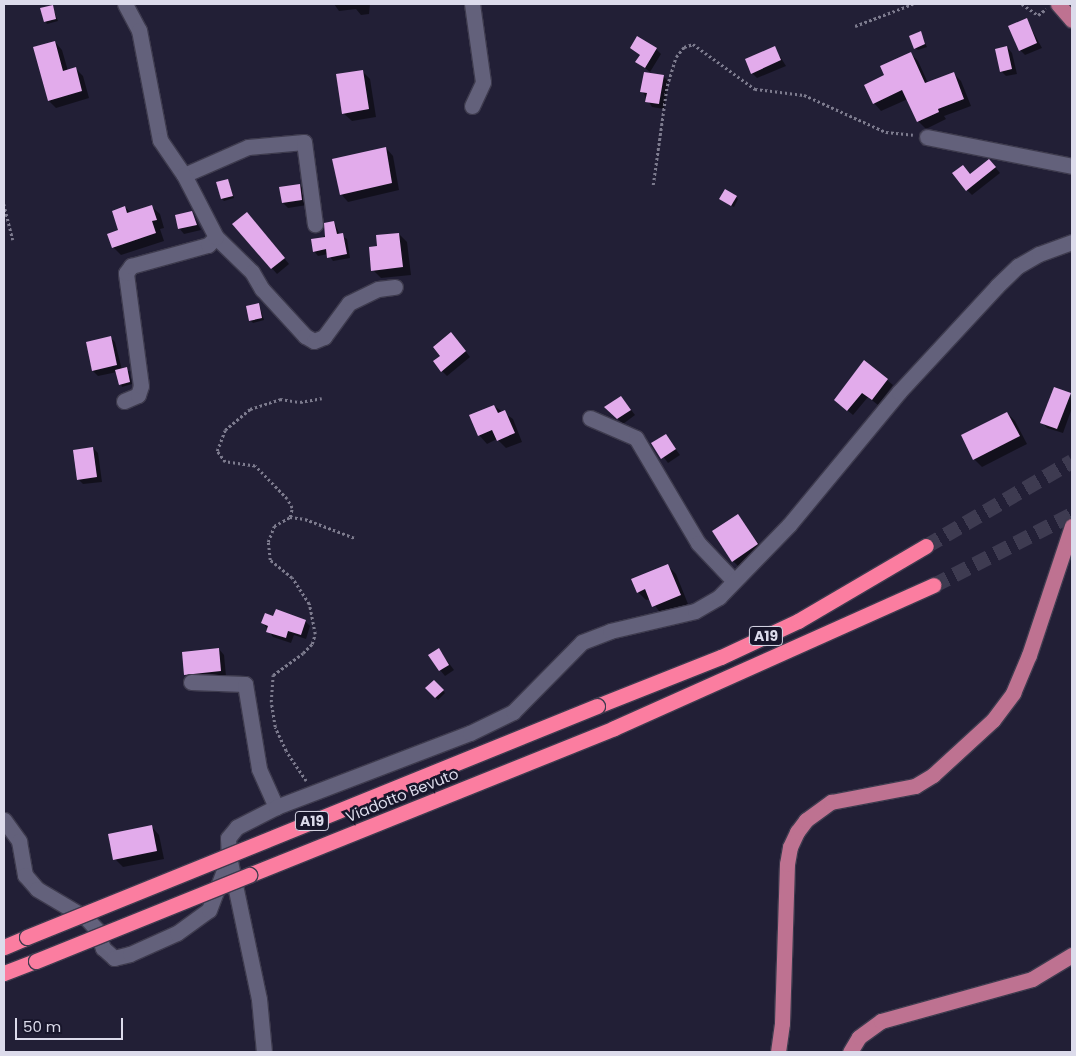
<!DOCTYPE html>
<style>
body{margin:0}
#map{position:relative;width:1076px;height:1056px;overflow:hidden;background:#221f36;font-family:Poppins,sans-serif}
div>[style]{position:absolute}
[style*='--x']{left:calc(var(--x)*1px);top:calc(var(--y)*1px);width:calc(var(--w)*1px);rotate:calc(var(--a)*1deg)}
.shadow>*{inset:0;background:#0007}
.building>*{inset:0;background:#e2abeb}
.highway-tunnel>*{height:15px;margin-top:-7.5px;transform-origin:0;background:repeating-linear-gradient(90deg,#3e3b51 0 15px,transparent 0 23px)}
.path>*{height:2.5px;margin-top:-1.25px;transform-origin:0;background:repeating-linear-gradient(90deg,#7d7b8e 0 2.5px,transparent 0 5px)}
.roads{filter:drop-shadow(1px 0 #3e3b4e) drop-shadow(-1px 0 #3e3b4e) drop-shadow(0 1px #3e3b4e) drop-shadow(0 -1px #3e3b4e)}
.minor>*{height:15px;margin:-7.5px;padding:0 7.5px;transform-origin:7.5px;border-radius:7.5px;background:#63617b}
.major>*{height:15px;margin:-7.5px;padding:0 7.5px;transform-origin:7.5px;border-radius:7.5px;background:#be7291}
.highway>*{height:15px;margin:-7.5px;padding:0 7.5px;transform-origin:7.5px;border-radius:7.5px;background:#fb7da0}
.bridges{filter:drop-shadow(1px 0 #3e3b4e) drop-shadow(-1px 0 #3e3b4e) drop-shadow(0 1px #3e3b4e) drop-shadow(0 -1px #3e3b4e)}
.highway-bridge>*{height:15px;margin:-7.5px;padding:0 7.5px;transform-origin:7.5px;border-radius:7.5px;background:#fb7da0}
span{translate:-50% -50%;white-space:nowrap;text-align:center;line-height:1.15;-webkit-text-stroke:5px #18162b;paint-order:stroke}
.shield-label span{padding:1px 4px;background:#18162b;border:1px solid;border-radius:4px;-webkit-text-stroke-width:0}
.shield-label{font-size:14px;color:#dcdbeb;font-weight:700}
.street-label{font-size:15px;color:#dcdbeb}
.frame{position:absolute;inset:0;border:5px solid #dcdbeb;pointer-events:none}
.scale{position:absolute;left:15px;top:1018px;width:108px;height:22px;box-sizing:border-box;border:2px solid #dcdbeb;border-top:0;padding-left:6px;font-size:15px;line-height:18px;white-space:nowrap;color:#dcdbeb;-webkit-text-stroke:4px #18162b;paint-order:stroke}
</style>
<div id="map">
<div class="shadow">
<i style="clip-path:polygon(334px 4px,370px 4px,369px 14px,361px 15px,356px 9px,339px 11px)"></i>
<i style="clip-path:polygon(52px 6px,58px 21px,47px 24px,45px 21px)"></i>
<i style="clip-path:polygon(1026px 19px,1042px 48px,1025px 55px,1020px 50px)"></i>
<i style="clip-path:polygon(920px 33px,927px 47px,918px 50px,915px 48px)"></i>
<i style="clip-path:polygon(55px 42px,62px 50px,68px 71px,76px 69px,83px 76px,89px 98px,56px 108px,49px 101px,34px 48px)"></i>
<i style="clip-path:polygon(774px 47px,786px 66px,757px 78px,752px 73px)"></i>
<i style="clip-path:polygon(1007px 47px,1012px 53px,1017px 74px,1006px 76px,1001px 71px)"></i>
<i style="clip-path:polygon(631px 48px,656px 49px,661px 54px,650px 72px,637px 62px,641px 56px)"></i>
<i style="clip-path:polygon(910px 53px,918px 61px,928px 83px,953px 73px,961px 81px,971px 106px,944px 116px,946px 119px,926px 129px,918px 121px,908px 99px,881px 111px,874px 103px,886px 76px)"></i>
<i style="clip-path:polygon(362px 71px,370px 79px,376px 117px,352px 121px,343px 113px)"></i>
<i style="clip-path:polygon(663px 76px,668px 81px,664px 109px,652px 107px,642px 91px)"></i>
<i style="clip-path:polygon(386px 148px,393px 156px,399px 190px,348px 202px,341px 194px)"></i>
<i style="clip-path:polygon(994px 166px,1000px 173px,972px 195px,967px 190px,970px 175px)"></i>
<i style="clip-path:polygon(228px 180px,234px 198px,224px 201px,222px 199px)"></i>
<i style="clip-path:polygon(300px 185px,305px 190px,307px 205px,288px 208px,283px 203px)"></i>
<i style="clip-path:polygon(736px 197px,738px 199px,734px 207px,723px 201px)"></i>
<i style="clip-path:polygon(151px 206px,160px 214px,164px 228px,160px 229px,164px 241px,121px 255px,113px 247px,125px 207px,131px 213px)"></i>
<i style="clip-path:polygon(192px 213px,201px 230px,184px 234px,179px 228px)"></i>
<i style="clip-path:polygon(252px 219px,289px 264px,277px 274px,234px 225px)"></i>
<i style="clip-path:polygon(334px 222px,340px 235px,347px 239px,350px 258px,333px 261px,328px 254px,318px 256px,314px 251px)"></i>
<i style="clip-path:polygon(399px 234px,407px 242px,411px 275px,381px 278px,373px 270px,379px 247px)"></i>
<i style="clip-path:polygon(259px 304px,264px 320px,253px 323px,250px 320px)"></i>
<i style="clip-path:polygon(110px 337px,115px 342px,122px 370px,129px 371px,132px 384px,122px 387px,117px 372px,98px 376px,93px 371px)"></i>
<i style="clip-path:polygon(456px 339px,470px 357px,447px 376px,442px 371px,442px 356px)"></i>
<i style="clip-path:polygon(865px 362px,893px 385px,878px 405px,868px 397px,853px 415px,841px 405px)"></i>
<i style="clip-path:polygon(1070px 394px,1072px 408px,1063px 433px,1047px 428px,1042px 422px)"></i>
<i style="clip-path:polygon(621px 397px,635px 415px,623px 424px,606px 407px)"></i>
<i style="clip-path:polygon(494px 406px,513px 419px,522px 442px,506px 448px,497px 439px,487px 444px,479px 435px)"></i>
<i style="clip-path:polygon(1007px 413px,1015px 421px,1027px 444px,982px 467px,974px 459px)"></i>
<i style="clip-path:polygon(665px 435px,680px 455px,668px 463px,653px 443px)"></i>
<i style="clip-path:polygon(93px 448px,98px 453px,102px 482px,83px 484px,78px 479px)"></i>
<i style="clip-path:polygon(738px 516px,765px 552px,741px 569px,733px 561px)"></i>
<i style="clip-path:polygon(667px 565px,676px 574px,688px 604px,662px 615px,650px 599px,646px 600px,638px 592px)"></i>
<i style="clip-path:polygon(274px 617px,305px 621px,310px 626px,306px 639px,294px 635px,291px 643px,273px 637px,263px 623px)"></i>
<i style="clip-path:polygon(219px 649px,224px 655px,226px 676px,190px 680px,185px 674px)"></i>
<i style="clip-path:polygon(439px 650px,454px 670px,445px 676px,440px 670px)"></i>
<i style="clip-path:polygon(434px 682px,445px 693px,438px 700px,427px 688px)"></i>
<i style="clip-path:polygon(151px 826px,159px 835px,164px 859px,123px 867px,115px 859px)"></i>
</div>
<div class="building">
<i style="clip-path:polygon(53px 5px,56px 19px,44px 22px,40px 8px)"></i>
<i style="clip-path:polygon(1027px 18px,1037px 43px,1019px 51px,1008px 26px)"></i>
<i style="clip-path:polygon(921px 31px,925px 44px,914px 49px,909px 36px)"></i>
<i style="clip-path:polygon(637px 36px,657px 48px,645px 68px,635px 62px,640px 55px,630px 48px)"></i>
<i style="clip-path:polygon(55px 41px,63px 71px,76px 67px,82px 91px,48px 101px,33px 47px)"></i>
<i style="clip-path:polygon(775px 46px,781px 60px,751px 74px,745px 59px)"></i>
<i style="clip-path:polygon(1007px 46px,1012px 69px,1000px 72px,995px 49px)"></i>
<i style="clip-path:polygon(911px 52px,925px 83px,954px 72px,964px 99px,938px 109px,939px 112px,917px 122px,902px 90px,873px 104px,864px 85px,884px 75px,880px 66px)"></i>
<i style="clip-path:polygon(363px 70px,369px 109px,342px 114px,336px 74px)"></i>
<i style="clip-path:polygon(644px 72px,664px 75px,659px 104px,645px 102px,647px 93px,640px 92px)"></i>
<i style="clip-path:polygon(386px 147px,392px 183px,340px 195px,332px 159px)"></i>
<i style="clip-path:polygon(989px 159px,996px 167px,966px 191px,952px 173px,963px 165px,970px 174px)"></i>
<i style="clip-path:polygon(228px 179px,233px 196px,221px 199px,216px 182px)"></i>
<i style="clip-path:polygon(300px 184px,302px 200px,282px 203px,279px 187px)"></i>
<i style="clip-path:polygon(725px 189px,737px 196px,731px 206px,719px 199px)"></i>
<i style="clip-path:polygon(152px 205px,157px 220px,152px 221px,156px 233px,112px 248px,107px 234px,118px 230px,112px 211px,125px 206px,127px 213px)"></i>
<i style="clip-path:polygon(192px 211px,197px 225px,178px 229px,175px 215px)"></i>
<i style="clip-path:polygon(247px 212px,285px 258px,271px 269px,232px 224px)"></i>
<i style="clip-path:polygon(334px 221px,337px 234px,343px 233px,347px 254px,327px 258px,326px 249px,313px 252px,311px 239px,325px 237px,324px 223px)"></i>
<i style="clip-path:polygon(399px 233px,403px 267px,371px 271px,369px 247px,377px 246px,376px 235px)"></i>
<i style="clip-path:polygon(259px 303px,262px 318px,249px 321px,246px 306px)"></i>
<i style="clip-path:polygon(451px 332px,466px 351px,441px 372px,433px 361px,440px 356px,433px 347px)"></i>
<i style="clip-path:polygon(111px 336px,117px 365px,92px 371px,86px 342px)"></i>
<i style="clip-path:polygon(864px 360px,888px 379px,872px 400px,862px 393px,847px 411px,834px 400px)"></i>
<i style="clip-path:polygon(127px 367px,130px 382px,119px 385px,115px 370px)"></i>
<i style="clip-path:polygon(1054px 387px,1071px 393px,1057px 429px,1040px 423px)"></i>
<i style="clip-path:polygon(621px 396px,631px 410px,617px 419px,604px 407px)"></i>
<i style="clip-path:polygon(494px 405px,498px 413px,505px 410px,515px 433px,497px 441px,492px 430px,478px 436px,469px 415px)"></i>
<i style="clip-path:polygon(1007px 412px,1020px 436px,973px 460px,961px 435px)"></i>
<i style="clip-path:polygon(666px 434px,676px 449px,661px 459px,651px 443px)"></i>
<i style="clip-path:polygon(93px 447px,97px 477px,77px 480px,73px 450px)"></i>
<i style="clip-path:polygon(738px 514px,758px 544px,732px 562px,712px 531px)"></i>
<i style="clip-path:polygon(668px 564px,681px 595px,652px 607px,645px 589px,637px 593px,631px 579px)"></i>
<i style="clip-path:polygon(276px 609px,306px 620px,301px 635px,288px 631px,286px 638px,266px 632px,268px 626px,261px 623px,265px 613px,273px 616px)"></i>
<i style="clip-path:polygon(219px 648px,221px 671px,184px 675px,182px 652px)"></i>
<i style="clip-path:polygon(439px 648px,449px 665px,439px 671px,428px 655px)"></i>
<i style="clip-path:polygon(434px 680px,444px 690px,435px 698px,425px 688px)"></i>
<i style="clip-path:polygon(152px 825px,157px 851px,113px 860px,108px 834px)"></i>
</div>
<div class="highway-tunnel">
<i style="--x:926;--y:546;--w:169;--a:-30.2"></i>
<i style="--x:934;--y:585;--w:155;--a:-27.2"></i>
</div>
<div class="path">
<i style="--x:1022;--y:4;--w:19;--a:35"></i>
<i style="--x:1038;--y:15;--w:10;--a:-37"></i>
<i style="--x:855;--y:26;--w:62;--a:-20.8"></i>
<i style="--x:653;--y:185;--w:100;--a:-82"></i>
<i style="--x:667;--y:86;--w:30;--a:-73"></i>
<i style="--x:676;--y:57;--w:13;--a:-51"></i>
<i style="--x:684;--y:47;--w:9;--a:-18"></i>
<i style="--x:693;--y:44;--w:77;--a:36"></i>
<i style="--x:755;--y:89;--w:49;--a:7"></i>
<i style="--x:804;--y:95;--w:90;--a:24.3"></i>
<i style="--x:886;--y:132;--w:27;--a:6"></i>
<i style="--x:4;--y:204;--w:37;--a:76"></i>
<i style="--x:290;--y:517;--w:15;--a:8"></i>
<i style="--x:305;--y:519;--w:53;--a:20.8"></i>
<i style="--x:306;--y:781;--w:36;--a:-124"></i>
<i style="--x:286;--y:751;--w:26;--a:-115"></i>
<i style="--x:275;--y:727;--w:25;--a:-99"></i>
<i style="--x:271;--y:702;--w:27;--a:-86"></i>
<i style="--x:273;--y:675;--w:37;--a:-36"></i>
<i style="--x:303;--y:653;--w:13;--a:-45"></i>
<i style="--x:312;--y:644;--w:10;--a:-73"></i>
<i style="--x:315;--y:634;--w:31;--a:-101"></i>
<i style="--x:309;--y:604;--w:31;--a:-123"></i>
<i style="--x:292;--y:578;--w:28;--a:-141"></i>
<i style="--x:270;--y:560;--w:18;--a:-96"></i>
<i style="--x:268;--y:542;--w:17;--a:-69"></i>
<i style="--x:274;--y:526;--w:18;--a:-29"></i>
<i style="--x:290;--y:517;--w:9;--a:-77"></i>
<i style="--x:292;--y:508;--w:10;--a:-119"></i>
<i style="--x:287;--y:499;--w:46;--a:-134.1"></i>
<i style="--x:255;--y:466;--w:30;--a:-172"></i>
<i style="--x:225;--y:462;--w:14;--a:-126"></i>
<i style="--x:217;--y:451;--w:22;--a:-69"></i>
<i style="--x:225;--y:430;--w:33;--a:-40"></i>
<i style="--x:250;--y:409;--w:32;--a:-18"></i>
<i style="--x:280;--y:399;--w:20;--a:9"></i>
<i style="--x:300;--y:402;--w:22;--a:-10"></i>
</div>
<div class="roads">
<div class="minor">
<i style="--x:125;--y:4;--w:30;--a:62"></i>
<i style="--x:139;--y:30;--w:112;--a:79.2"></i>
<i style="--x:160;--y:140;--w:42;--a:55.6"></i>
<i style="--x:184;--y:175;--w:70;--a:-23.6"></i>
<i style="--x:248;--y:147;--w:56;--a:-5.1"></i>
<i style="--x:304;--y:142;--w:83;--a:82.4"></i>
<i style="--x:472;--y:106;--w:26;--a:-65"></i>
<i style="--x:483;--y:82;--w:79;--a:-98"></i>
<i style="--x:927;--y:137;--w:148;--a:11.3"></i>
<i style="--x:216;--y:237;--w:50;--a:44.2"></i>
<i style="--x:252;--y:272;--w:20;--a:60"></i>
<i style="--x:262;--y:289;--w:64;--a:47.5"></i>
<i style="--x:305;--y:336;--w:10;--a:29"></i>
<i style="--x:314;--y:341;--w:11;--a:-22"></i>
<i style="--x:324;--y:337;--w:42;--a:-53.7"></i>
<i style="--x:349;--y:303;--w:32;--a:-26"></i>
<i style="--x:378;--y:289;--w:17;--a:-7"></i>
<i style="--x:124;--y:401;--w:15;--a:-23"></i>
<i style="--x:138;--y:395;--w:9;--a:-72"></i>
<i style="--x:141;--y:386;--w:114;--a:-97.6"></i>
<i style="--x:126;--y:273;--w:9;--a:-54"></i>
<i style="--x:131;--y:266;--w:80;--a:-15.3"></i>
<i style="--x:208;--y:245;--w:11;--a:-45"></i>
<i style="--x:216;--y:237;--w:70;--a:-117.3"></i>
<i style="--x:590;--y:418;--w:50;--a:23.5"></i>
<i style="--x:636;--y:438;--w:122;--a:59.4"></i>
<i style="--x:698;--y:543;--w:52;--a:46.5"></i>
<i style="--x:191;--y:682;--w:54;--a:2.1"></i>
<i style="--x:245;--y:684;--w:86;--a:80.6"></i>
<i style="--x:259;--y:769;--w:42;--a:65.9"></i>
<i style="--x:4;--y:820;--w:26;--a:54"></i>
<i style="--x:19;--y:841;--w:35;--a:80"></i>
<i style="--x:25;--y:875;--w:18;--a:49"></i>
<i style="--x:37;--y:889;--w:57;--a:30.6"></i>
<i style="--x:86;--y:918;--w:16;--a:47"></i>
<i style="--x:97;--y:930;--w:19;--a:72"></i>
<i style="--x:103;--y:948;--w:15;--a:42"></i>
<i style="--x:114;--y:958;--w:16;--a:-14"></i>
<i style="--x:130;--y:954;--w:51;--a:-24.1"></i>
<i style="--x:177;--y:933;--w:39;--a:-36"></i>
<i style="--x:209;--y:910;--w:57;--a:-69.3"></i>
<i style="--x:264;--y:1052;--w:53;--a:-95.4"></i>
<i style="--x:259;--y:999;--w:145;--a:-101.9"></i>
<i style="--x:229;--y:857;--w:19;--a:-93"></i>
<i style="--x:228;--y:838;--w:14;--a:-51"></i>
<i style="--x:237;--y:827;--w:44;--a:-27.1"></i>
<i style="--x:276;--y:807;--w:208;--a:-20.9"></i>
<i style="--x:470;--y:733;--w:48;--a:-26"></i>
<i style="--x:513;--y:712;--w:98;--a:-45.4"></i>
<i style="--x:582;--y:642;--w:30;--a:-21"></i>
<i style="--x:610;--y:631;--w:87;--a:-13.2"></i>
<i style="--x:695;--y:611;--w:28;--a:-30"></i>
<i style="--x:719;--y:597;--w:100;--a:-45.8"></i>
<i style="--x:789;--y:525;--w:173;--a:-50.4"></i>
<i style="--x:899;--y:392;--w:144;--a:-47.2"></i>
<i style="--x:997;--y:286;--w:29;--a:-44"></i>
<i style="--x:1018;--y:266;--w:24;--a:-30"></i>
<i style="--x:1039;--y:254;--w:35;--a:-20"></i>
</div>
<div class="major">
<i style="--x:1058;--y:4;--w:21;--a:49"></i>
<i style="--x:778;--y:1052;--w:29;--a:-82"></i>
<i style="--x:782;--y:1023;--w:159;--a:-88.2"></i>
<i style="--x:787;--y:864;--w:17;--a:-80"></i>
<i style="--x:790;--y:847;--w:17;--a:-65"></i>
<i style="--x:797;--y:832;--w:15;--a:-53"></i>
<i style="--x:806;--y:820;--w:31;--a:-36"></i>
<i style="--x:831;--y:802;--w:86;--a:-10.8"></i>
<i style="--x:915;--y:786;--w:21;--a:-31"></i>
<i style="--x:933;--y:775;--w:81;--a:-42.5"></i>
<i style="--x:993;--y:720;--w:34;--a:-53"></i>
<i style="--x:1013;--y:693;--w:41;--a:-67.2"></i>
<i style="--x:1029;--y:655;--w:136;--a:-71.6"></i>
<i style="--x:850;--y:1052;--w:17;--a:-59"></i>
<i style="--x:859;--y:1037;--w:27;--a:-36"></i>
<i style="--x:881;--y:1021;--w:157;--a:-15.5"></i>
<i style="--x:1032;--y:979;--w:47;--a:-31"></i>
</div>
<div class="highway">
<i style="--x:597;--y:706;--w:133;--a:-21.6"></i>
<i style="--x:721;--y:657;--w:85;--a:-25.1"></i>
<i style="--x:798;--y:621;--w:148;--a:-30.4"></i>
<i style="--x:249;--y:875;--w:393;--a:-21.9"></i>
<i style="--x:614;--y:728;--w:350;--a:-24.1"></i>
<i style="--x:4;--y:947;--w:25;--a:-23"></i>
<i style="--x:4;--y:973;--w:34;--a:-21"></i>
</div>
</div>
<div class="bridges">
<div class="highway-bridge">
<i style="--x:27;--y:937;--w:615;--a:-22.06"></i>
<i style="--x:36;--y:961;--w:230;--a:-22"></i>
</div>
</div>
<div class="shield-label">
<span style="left:766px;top:636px">A19</span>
<span style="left:312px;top:821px">A19</span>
</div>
<div class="street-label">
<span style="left:402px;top:795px;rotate:-22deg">Viadotto Bevuto</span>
</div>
<div class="frame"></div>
<div class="scale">50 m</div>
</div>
